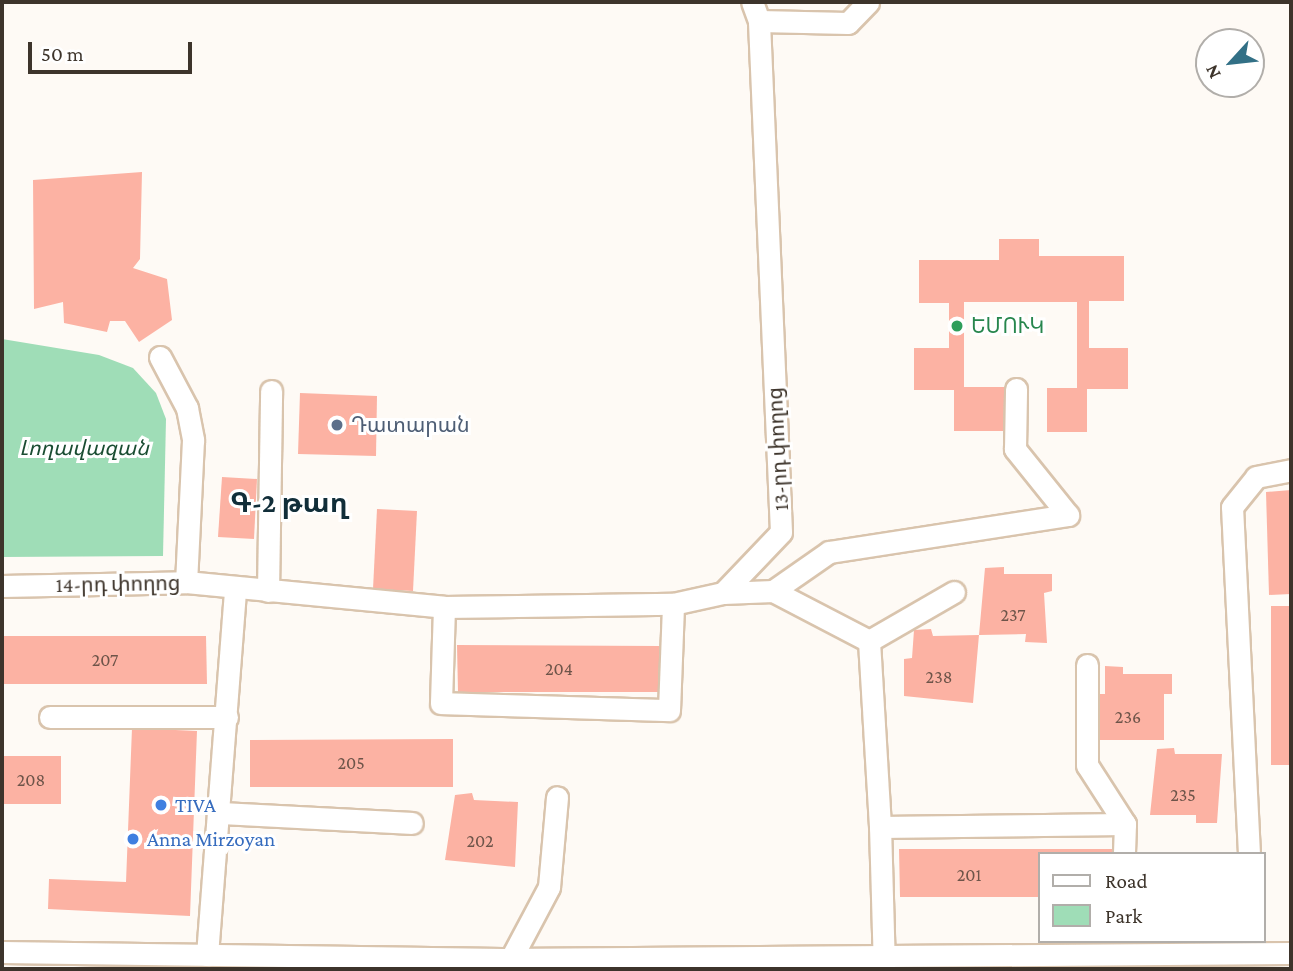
<!DOCTYPE html>
<meta charset="utf-8">
<style>
body{margin:0}
#map{position:relative;width:1293px;height:971px;overflow:hidden;background:#fefaf5;font-family:"Crimson Pro","Noto Sans Armenian",serif}
div>[style]{position:absolute}
[style*='--x']{left:calc(var(--x)*1px);top:calc(var(--y)*1px);width:calc(var(--w)*1px);rotate:calc(var(--a)*1deg)}
.green>*{inset:0;background:#9fddb7}
.building>*{inset:0;background:#fcb2a3}
.roads{filter:drop-shadow(2px 0 #d9c4ad) drop-shadow(-2px 0 #d9c4ad) drop-shadow(0 2px #d9c4ad) drop-shadow(0 -2px #d9c4ad)}
.minor>*{height:21px;margin:-10.5px;padding:0 10.5px;transform-origin:10.5px;border-radius:10.5px;background:#fff}
.dots>*{width:19px;height:19px;translate:-50% -50%;box-sizing:border-box;border:4px solid #fff;border-radius:50%}
span{translate:-50% -50%;white-space:nowrap;text-align:center;line-height:1.15;-webkit-text-stroke:6px #fff;paint-order:stroke}
.number-label{font-size:18px;color:#6d5449}
.number-label span{-webkit-text-stroke-width:0}
.leisure-label{font-size:21px;color:#27864d}
.left{translate:0 -50%;text-align:left}
.service-label{font-size:21px;color:#4e5e75}
.park-label{font-size:21px;color:#1a4d32;font-style:italic}
.street-label{font-size:21px;color:#3d342b}
.shop-label{font-size:21px;color:#366cbe}
.district-label{font-size:28px;color:#112e39;font-weight:700}
.frame{position:absolute;inset:0;border:4px solid #3d342b;pointer-events:none}
.legend{position:absolute;left:1038px;top:852px;width:228px;height:91px;box-sizing:border-box;background:#fff;border:2px solid #b1aeaa;margin:0;padding:9px 12px;list-style:none;font-size:21px;color:#3d342b}
.legend li{display:flex;align-items:center;gap:14px;height:35px}
.legend b{width:35px;border:2px solid #b1aeaa}
.north{position:absolute;left:1195px;top:28px;width:70px;height:70px;box-sizing:border-box;background:#fff;border:2px solid #b1aeaa;border-radius:50%;rotate:243deg;font-size:19px;font-weight:700;line-height:28px;text-align:center;color:#3d342b}
.north::after{content:'';display:block;margin:auto;width:24px;height:32px;background:#327086;clip-path:polygon(50% 0,100% 100%,50% 72%,0 100%)}
.scale{position:absolute;left:28px;top:42px;width:164px;height:32px;box-sizing:border-box;border:4px solid #3d342b;border-top:0;padding-left:9px;font-size:21px;line-height:24px;white-space:nowrap;color:#3d342b;-webkit-text-stroke:5px #fff;paint-order:stroke}
</style>
<div id="map">
<div class="green">
<i style="clip-path:polygon(2px 339px,99px 355px,133px 368px,156px 393px,166px 419px,163px 556px,2px 557px)"></i>
</div>
<div class="building">
<i style="clip-path:polygon(142px 172px,140px 259px,133px 268px,167px 279px,172px 320px,139px 342px,125px 321px,110px 321px,107px 332px,64px 323px,63px 302px,34px 309px,33px 180px)"></i>
<i style="clip-path:polygon(999px 239px,1039px 239px,1039px 256px,1124px 256px,1124px 301px,1089px 301px,1089px 348px,1128px 348px,1128px 389px,1087px 389px,1087px 432px,1047px 432px,1047px 388px,1077px 388px,1077px 302px,964px 302px,964px 387px,1009px 387px,1009px 431px,954px 431px,954px 390px,914px 390px,914px 348px,949px 348px,949px 303px,919px 303px,919px 260px,999px 260px)"></i>
<i style="clip-path:polygon(300px 393px,377px 396px,376px 456px,298px 454px)"></i>
<i style="clip-path:polygon(222px 477px,257px 479px,254px 539px,218px 537px)"></i>
<i style="clip-path:polygon(1291px 490px,1291px 594px,1269px 595px,1266px 492px)"></i>
<i style="clip-path:polygon(377px 509px,417px 511px,413px 591px,373px 589px)"></i>
<i style="clip-path:polygon(1004px 567px,1004px 574px,1052px 574px,1052px 591px,1044px 593px,1047px 643px,1025px 642px,1026px 634px,979px 635px,985px 568px)"></i>
<i style="clip-path:polygon(1271px 606px,1291px 606px,1291px 765px,1271px 765px)"></i>
<i style="clip-path:polygon(931px 629px,933px 636px,979px 635px,973px 703px,904px 696px,904px 659px,912px 658px,914px 630px)"></i>
<i style="clip-path:polygon(3px 636px,206px 636px,207px 684px,3px 684px)"></i>
<i style="clip-path:polygon(457px 645px,660px 646px,659px 692px,458px 692px)"></i>
<i style="clip-path:polygon(1105px 666px,1123px 667px,1123px 674px,1172px 674px,1172px 694px,1164px 694px,1164px 740px,1093px 740px,1093px 694px,1105px 694px)"></i>
<i style="clip-path:polygon(132px 728px,197px 731px,190px 916px,48px 909px,49px 879px,126px 882px)"></i>
<i style="clip-path:polygon(453px 739px,453px 787px,250px 787px,250px 740px)"></i>
<i style="clip-path:polygon(1174px 748px,1175px 754px,1222px 754px,1217px 823px,1196px 823px,1196px 815px,1150px 815px,1157px 749px)"></i>
<i style="clip-path:polygon(2px 756px,61px 756px,61px 804px,2px 804px)"></i>
<i style="clip-path:polygon(472px 793px,474px 800px,518px 802px,515px 867px,445px 860px,455px 795px)"></i>
<i style="clip-path:polygon(899px 849px,1118px 849px,1118px 854px,1039px 854px,1039px 897px,900px 897px)"></i>
</div>
<div class="roads">
<div class="minor">
<i style="--x:759;--y:21;--w:89;--a:1.3"></i>
<i style="--x:848;--y:23;--w:29;--a:-46"></i>
<i style="--x:160;--y:357;--w:58;--a:62.1"></i>
<i style="--x:187;--y:408;--w:33;--a:79"></i>
<i style="--x:193;--y:440;--w:142;--a:92.8"></i>
<i style="--x:2;--y:586;--w:184;--a:-1.2"></i>
<i style="--x:186;--y:582;--w:259;--a:5.5"></i>
<i style="--x:444;--y:607;--w:229;--a:-0.8"></i>
<i style="--x:673;--y:604;--w:51;--a:-12.4"></i>
<i style="--x:723;--y:593;--w:84;--a:-46.4"></i>
<i style="--x:781;--y:532;--w:511;--a:-92.47"></i>
<i style="--x:759;--y:21;--w:20;--a:-110"></i>
<i style="--x:268;--y:591;--w:200;--a:-89.1"></i>
<i style="--x:773;--y:591;--w:108;--a:27.5"></i>
<i style="--x:869;--y:641;--w:186;--a:86.6"></i>
<i style="--x:723;--y:593;--w:50;--a:-2.3"></i>
<i style="--x:773;--y:591;--w:68;--a:-34.9"></i>
<i style="--x:829;--y:552;--w:242;--a:-8.8"></i>
<i style="--x:1068;--y:515;--w:85;--a:-128.8"></i>
<i style="--x:1015;--y:449;--w:60;--a:-89"></i>
<i style="--x:444;--y:607;--w:96;--a:91.8"></i>
<i style="--x:441;--y:703;--w:228;--a:1.8"></i>
<i style="--x:669;--y:710;--w:106;--a:-87.8"></i>
<i style="--x:869;--y:641;--w:98;--a:-30"></i>
<i style="--x:1087;--y:665;--w:100;--a:90"></i>
<i style="--x:1087;--y:765;--w:70;--a:57.2"></i>
<i style="--x:50;--y:717;--w:177;--a:0"></i>
<i style="--x:222;--y:813;--w:190;--a:3"></i>
<i style="--x:1249;--y:854;--w:347;--a:-92.8"></i>
<i style="--x:1232;--y:507;--w:38;--a:-51"></i>
<i style="--x:1256;--y:477;--w:36;--a:-11"></i>
<i style="--x:2;--y:952;--w:504;--a:0.8"></i>
<i style="--x:506;--y:959;--w:785;--a:-0.44"></i>
<i style="--x:207;--y:955;--w:369;--a:-85.6"></i>
<i style="--x:506;--y:968;--w:92;--a:-62"></i>
<i style="--x:549;--y:887;--w:90;--a:-84.9"></i>
<i style="--x:884;--y:969;--w:142;--a:-91.6"></i>
<i style="--x:880;--y:827;--w:245;--a:-0.7"></i>
<i style="--x:1125;--y:824;--w:30;--a:92"></i>
</div>
</div>
<div class="dots">
<i style="left:957px;top:326px;background:#2e9e5b"></i>
<i style="left:337px;top:425px;background:#5c6f8a"></i>
<i style="left:161px;top:805px;background:#3f7fe0"></i>
<i style="left:133px;top:839px;background:#3f7fe0"></i>
</div>
<div class="number-label">
<span style="left:1013px;top:615px">237</span>
<span style="left:105px;top:660px">207</span>
<span style="left:559px;top:669px">204</span>
<span style="left:939px;top:677px">238</span>
<span style="left:1128px;top:717px">236</span>
<span style="left:351px;top:763px">205</span>
<span style="left:31px;top:780px">208</span>
<span style="left:1183px;top:795px">235</span>
<span style="left:480px;top:841px">202</span>
<span style="left:969px;top:875px">201</span>
</div>
<div class="leisure-label">
<span class="left" style="left:971px;top:326px">ԵՄՈՒԿ</span>
</div>
<div class="service-label">
<span class="left" style="left:351px;top:425px">Դատարան</span>
</div>
<div class="park-label">
<span style="left:84px;top:448px">Լողավազան</span>
</div>
<div class="street-label">
<span style="left:778px;top:449px;rotate:-93deg">13-րդ փողոց</span>
<span style="left:118px;top:584px;rotate:-1deg">14-րդ փողոց</span>
</div>
<div class="shop-label">
<span class="left" style="left:175px;top:805px">TIVA</span>
<span class="left" style="left:147px;top:839px">Anna Mirzoyan</span>
</div>
<div class="district-label">
<span style="left:289px;top:503px">Գ-2 թաղ</span>
</div>
<div class="frame"></div>
<ul class="legend">
<li><b style="height:9px;background:#fff"></b>Road</li>
<li><b style="height:19px;background:#9fddb7"></b>Park</li>
</ul>
<div class="north">N</div>
<div class="scale">50 m</div>
</div>
